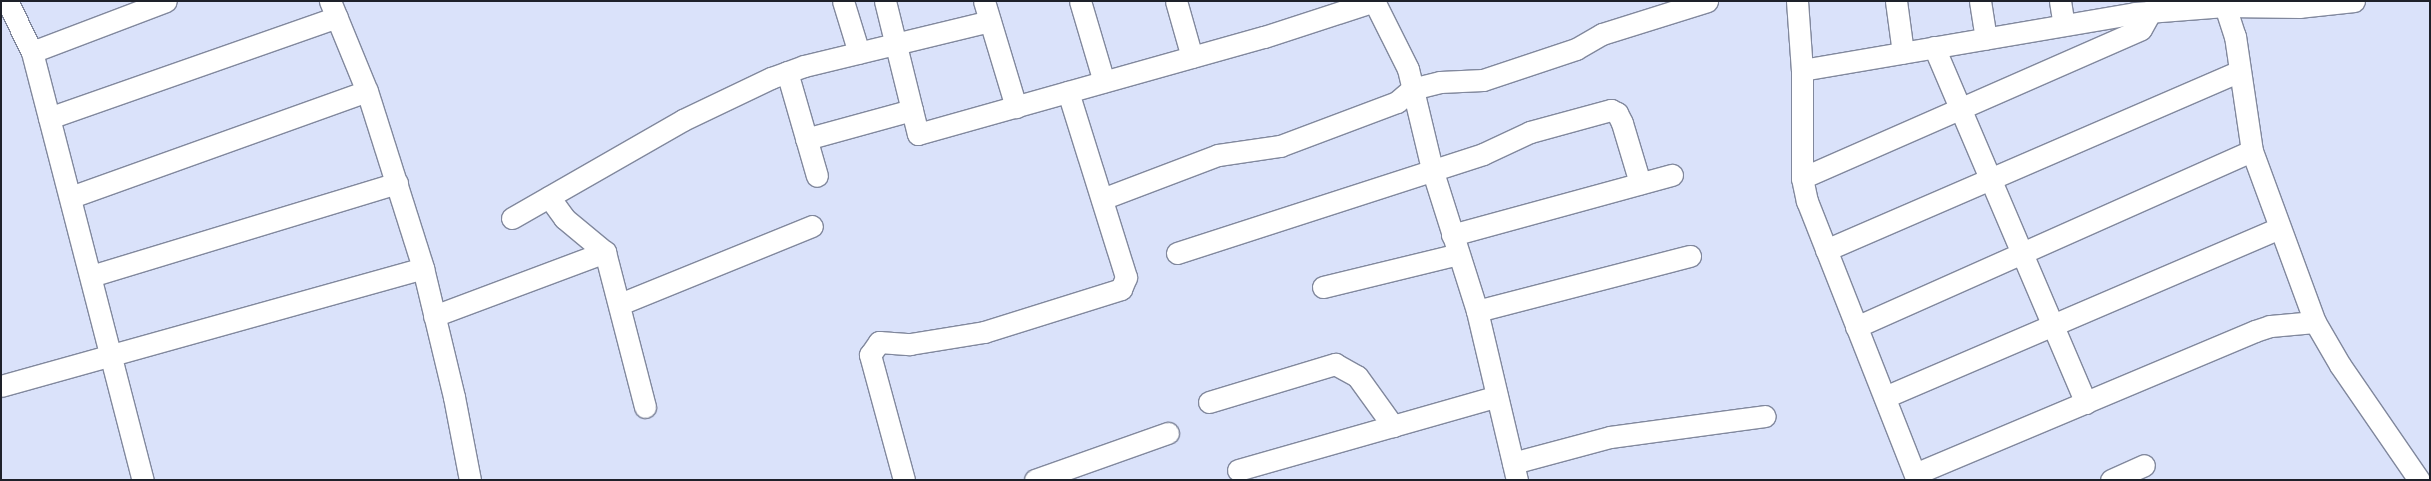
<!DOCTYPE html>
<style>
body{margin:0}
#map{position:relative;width:2431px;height:481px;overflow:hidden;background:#dae2fa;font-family:Roboto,sans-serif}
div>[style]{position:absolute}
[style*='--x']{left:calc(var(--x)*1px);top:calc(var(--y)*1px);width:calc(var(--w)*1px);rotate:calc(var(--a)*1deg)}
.roads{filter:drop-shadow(1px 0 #81889d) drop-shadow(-1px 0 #81889d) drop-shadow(0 1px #81889d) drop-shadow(0 -1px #81889d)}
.minor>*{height:21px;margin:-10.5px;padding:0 10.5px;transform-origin:10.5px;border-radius:10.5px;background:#fff}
span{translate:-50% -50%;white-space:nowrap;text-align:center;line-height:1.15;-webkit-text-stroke:4px #eaeffe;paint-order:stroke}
.frame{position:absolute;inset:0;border:2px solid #1e212a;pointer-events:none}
</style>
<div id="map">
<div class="roads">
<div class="minor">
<i style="--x:7;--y:1;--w:57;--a:63.9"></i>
<i style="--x:32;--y:52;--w:442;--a:75.5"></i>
<i style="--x:330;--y:1;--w:97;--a:67.7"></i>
<i style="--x:367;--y:91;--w:186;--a:72.4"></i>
<i style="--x:423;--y:268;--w:133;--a:76.5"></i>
<i style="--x:454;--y:397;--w:85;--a:79.1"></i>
<i style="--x:843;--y:1;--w:54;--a:72.9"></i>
<i style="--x:885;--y:1;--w:137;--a:76.1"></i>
<i style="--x:918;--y:134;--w:359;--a:-15.7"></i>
<i style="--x:1264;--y:37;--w:117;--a:-18"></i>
<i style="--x:984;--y:1;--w:111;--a:73.2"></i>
<i style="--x:1080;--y:1;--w:84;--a:73.5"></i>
<i style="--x:1176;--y:1;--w:58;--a:74.1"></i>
<i style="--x:1374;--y:1;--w:76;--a:63.4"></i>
<i style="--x:1408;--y:69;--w:103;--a:76.5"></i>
<i style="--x:1432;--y:169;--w:149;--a:72.4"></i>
<i style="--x:1477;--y:311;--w:174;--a:76.7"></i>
<i style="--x:1797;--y:1;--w:69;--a:85.9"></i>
<i style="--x:1802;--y:70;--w:108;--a:90"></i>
<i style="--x:1802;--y:178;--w:24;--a:78"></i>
<i style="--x:1807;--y:201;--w:300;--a:68.5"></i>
<i style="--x:1896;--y:1;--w:52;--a:82.3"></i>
<i style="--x:1980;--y:1;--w:38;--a:81"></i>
<i style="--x:2060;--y:1;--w:24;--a:81"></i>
<i style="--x:2354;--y:1;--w:54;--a:173.7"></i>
<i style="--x:2300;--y:7;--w:75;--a:-179.2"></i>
<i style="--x:2225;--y:6;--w:32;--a:72"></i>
<i style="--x:2235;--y:36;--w:116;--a:81.6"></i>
<i style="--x:2252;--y:151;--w:182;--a:69.8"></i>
<i style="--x:2315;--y:322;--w:50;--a:59.8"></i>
<i style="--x:2340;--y:365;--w:140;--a:55.5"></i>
<i style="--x:1934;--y:47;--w:387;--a:66.9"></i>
<i style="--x:32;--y:52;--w:143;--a:-20.8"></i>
<i style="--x:1802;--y:70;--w:338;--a:-9.7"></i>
<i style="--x:2135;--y:13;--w:90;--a:-4.4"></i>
<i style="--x:2225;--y:6;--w:5;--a:-101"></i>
<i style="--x:787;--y:72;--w:108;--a:73.9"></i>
<i style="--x:49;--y:118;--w:305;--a:-19.3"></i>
<i style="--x:806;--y:139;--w:110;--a:-15.3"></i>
<i style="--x:1802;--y:178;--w:370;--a:-23.7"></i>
<i style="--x:2141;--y:29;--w:21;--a:-61"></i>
<i style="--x:71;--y:197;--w:314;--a:-19.7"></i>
<i style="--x:549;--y:197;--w:26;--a:54"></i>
<i style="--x:564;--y:218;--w:53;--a:39.7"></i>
<i style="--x:605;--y:252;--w:160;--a:75.5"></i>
<i style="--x:1102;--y:199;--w:124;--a:-20.8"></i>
<i style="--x:1218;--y:155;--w:63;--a:-8.3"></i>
<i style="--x:1280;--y:146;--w:125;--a:-20.6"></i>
<i style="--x:1397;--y:102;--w:20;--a:-41"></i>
<i style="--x:1412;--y:89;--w:29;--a:-14"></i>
<i style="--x:1440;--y:82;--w:43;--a:-2.7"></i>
<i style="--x:1483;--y:80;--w:98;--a:-18.4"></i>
<i style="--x:1576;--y:49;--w:30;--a:-30"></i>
<i style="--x:1602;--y:34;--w:110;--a:-17.4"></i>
<i style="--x:512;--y:218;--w:197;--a:-29.8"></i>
<i style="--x:683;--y:120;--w:98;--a:-25.5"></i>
<i style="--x:771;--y:78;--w:35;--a:-20"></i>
<i style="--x:804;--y:66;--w:191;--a:-13.6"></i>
<i style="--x:1452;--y:235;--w:228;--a:-15.3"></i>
<i style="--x:1826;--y:250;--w:450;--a:-23.4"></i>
<i style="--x:1177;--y:253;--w:322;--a:-17.9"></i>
<i style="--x:1483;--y:154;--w:52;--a:-25.1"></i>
<i style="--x:1530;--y:132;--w:84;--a:-15.2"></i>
<i style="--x:1611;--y:110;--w:7;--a:27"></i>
<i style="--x:1617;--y:113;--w:11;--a:63"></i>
<i style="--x:1622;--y:123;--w:63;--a:73.3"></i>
<i style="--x:91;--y:276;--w:320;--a:-16.9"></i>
<i style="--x:1323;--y:287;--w:139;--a:-13.7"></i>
<i style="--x:620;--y:304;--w:207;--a:-22.1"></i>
<i style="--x:1477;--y:311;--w:220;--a:-14.5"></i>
<i style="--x:434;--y:316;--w:183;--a:-20.5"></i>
<i style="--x:1856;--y:327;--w:433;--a:-24"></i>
<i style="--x:1;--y:386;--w:438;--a:-15.6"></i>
<i style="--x:1885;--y:397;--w:429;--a:-23.2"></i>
<i style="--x:1209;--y:402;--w:132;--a:-16.8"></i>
<i style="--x:1335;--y:364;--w:25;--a:29"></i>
<i style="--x:1357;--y:376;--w:62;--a:54.2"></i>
<i style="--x:1513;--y:463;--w:100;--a:-15"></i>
<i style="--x:1610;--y:437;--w:156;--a:-7.7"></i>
<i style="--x:1238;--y:470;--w:269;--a:-15.9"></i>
<i style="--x:1915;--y:474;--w:369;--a:-22.8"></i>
<i style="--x:2255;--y:331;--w:16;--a:-18"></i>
<i style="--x:2270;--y:326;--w:45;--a:-5.1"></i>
<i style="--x:904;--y:480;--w:130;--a:-105.2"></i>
<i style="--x:870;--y:355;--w:16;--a:-55"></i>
<i style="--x:879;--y:342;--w:31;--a:4"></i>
<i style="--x:910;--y:344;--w:75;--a:-9.2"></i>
<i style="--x:984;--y:332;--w:144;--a:-17.4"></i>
<i style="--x:1121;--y:289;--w:13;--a:-67"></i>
<i style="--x:1126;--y:277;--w:194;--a:-107.4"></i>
<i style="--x:1035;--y:480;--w:141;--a:-19.5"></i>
<i style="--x:2111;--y:480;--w:36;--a:-24"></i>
</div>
</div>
<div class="frame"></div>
</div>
